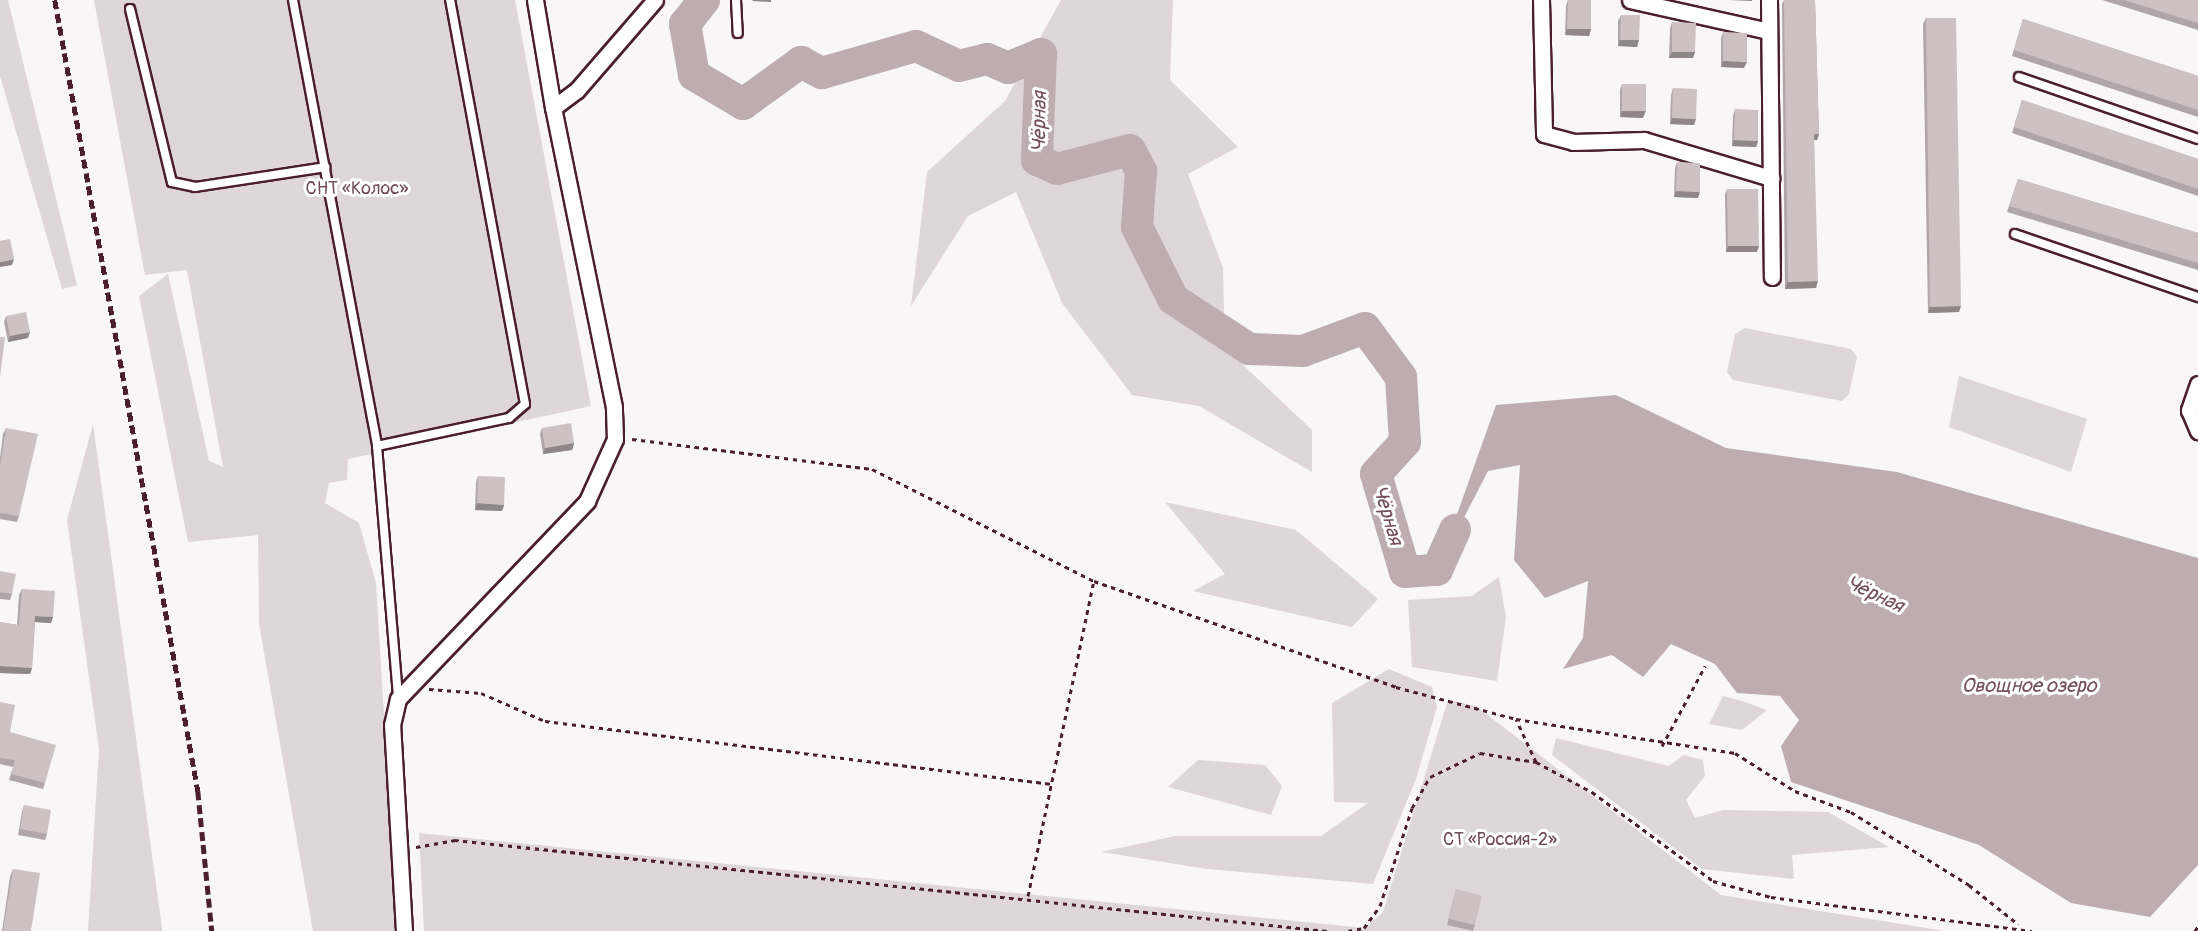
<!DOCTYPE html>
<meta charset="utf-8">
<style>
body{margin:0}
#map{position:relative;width:2198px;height:931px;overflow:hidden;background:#f8f6f7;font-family:Pangolin,sans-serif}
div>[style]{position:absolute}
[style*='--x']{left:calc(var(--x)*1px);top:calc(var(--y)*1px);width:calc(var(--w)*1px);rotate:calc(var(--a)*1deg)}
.green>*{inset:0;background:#ded6d9}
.water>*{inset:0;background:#bdadb0}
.river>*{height:32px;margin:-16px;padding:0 16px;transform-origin:16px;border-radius:16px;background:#bdadb0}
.path>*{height:3px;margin-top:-1.5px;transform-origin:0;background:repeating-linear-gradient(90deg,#4a1f2b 0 4.5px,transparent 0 9px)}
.roads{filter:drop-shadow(2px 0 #4a1f2b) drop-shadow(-2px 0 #4a1f2b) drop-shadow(0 2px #4a1f2b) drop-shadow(0 -2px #4a1f2b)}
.lane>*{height:8px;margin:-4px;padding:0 4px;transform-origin:4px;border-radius:4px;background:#fff}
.street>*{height:15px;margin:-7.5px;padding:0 7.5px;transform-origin:7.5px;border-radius:7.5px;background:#fff}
.rail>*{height:4.5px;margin-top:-2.25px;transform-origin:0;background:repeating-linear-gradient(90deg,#4a1f2b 0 9px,transparent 0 13.5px)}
.wall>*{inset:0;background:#b0a6a9}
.shaded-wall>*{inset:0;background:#908789}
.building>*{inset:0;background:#cdc1c4}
span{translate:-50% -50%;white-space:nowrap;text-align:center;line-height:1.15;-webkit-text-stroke:6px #fff;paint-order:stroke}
.park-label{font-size:18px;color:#6f4d56}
.water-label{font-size:20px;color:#72515a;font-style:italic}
</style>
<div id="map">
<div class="green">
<i style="clip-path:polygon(0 0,8px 0,77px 285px,62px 289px,0 76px)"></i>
<i style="clip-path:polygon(94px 0,515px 0,591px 406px,348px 459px,347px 480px,329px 483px,325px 503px,359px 523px,376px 583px,397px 931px,313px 931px,259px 624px,258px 535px,188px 542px,139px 296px,168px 274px,209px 461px,223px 467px,187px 270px,145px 275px)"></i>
<i style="clip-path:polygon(1061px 0,1173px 0,1170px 80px,1238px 147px,1188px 174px,1223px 268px,1225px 348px,1312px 430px,1312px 472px,1199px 406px,1132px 395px,1062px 303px,1016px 192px,968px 216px,911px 306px,927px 172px,1005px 101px)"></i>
<i style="clip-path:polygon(1745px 328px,1851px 349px,1857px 357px,1849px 394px,1842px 401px,1733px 380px,1727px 372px,1735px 334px)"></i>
<i style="clip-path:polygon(1959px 376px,2087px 419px,2071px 472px,1949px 427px)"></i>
<i style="clip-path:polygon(93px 424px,162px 928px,162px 931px,88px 931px,99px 749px,67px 520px)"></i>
<i style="clip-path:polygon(1165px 502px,1296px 530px,1378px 599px,1352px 627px,1193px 591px,1225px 574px)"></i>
<i style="clip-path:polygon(1499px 577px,1506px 617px,1497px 681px,1412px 667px,1408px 600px,1472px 596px)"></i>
<i style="clip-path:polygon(1389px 669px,1432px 687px,1437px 707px,1416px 779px,1373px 884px,1207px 869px,1101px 852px,1175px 836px,1321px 836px,1368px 803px,1334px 802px,1332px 703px)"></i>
<i style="clip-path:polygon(1723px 696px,1742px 701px,1767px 710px,1742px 730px,1709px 724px)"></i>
<i style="clip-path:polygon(1448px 700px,1476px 706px,1721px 895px,1945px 931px,424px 931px,419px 833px,1365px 928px,1383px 912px)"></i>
<i style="clip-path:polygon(1556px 738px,1669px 766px,1683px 755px,1703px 760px,1705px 776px,1686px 800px,1695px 818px,1723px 810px,1828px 812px,1889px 847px,1792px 855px,1794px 879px,1702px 869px,1552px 755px)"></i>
<i style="clip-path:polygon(1198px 760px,1265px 765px,1282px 786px,1271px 815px,1168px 787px)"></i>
</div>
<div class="water">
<i style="clip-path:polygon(1616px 395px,1726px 448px,1897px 472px,2198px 558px,2198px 865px,2150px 917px,2071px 903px,1979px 845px,1791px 782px,1781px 746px,1799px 720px,1780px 696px,1737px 693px,1715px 664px,1671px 644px,1643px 677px,1612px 655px,1563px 669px,1583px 638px,1588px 581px,1545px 598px,1514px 560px,1520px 465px,1488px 471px,1437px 570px,1496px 405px)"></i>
</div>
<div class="river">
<i style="--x:704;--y:0;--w:31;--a:128"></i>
<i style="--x:685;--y:24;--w:52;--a:80"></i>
<i style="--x:694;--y:75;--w:57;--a:30.6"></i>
<i style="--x:743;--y:104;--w:72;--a:-35.9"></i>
<i style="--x:801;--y:62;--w:24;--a:28"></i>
<i style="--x:822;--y:73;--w:98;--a:-16"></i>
<i style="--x:916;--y:46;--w:47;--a:24.9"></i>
<i style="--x:959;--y:66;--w:29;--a:-14"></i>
<i style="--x:987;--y:59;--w:23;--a:23"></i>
<i style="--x:1008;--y:68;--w:36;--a:-23"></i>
<i style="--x:1041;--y:54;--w:106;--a:92.2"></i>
<i style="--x:1037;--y:160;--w:22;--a:24"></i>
<i style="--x:1057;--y:169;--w:75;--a:-14.6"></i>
<i style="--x:1130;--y:150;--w:24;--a:62"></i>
<i style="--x:1141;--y:171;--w:56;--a:94.1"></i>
<i style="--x:1137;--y:227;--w:80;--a:63.4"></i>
<i style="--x:1173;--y:299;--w:91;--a:33.3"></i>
<i style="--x:1249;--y:349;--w:54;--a:2.1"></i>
<i style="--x:1303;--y:351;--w:66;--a:-20.4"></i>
<i style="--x:1365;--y:328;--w:61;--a:53.7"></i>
<i style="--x:1401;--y:377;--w:65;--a:86.5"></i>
<i style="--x:1405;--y:442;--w:43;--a:132.2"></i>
<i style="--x:1376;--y:474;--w:102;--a:73.5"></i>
<i style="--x:1405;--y:572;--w:32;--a:-4"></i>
<i style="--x:1437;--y:570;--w:44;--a:-65.8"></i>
</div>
<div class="path">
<i style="--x:632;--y:439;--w:242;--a:7.1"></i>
<i style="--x:872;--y:469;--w:249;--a:26.8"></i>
<i style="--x:1094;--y:581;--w:320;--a:19.3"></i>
<i style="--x:1396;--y:687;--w:124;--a:14.9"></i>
<i style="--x:429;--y:689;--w:52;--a:4.4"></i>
<i style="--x:481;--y:693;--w:70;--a:23.6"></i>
<i style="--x:545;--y:721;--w:511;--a:7.08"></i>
<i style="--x:1662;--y:746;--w:91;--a:-61.7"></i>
<i style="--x:1536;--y:762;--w:47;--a:-114.9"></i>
<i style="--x:1516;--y:719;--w:222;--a:8.8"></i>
<i style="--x:1735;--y:753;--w:71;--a:32.3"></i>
<i style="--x:1795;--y:791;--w:60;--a:20.6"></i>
<i style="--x:1851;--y:812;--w:139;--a:31.7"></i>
<i style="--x:1969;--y:885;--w:63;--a:38.5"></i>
<i style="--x:416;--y:847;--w:39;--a:-10"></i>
<i style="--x:454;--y:840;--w:878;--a:5.95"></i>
<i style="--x:1028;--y:896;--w:322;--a:-78.2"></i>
<i style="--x:1348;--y:931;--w:16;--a:-11"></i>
<i style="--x:1364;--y:928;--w:27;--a:-54"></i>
<i style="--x:1380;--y:906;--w:103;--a:-71.9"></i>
<i style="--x:1412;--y:808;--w:36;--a:-60"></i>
<i style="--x:1430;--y:777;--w:55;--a:-25.6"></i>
<i style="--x:1480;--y:753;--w:57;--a:9.1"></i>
<i style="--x:1536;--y:762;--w:64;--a:28.2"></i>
<i style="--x:1592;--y:792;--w:150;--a:36.3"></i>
<i style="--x:1713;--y:881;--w:60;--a:15.4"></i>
<i style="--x:1771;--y:897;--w:263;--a:7.4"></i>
<i style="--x:2195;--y:931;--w:6;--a:-59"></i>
</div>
<div class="roads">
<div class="lane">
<i style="--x:293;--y:0;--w:454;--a:79.3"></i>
<i style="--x:377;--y:446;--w:253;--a:85.2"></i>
<i style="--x:736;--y:0;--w:33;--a:87"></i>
<i style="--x:130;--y:9;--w:178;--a:76.4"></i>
<i style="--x:172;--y:182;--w:24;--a:12"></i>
<i style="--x:195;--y:187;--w:132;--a:-8.7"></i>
<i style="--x:2019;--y:77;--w:189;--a:19.1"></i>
<i style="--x:2015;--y:234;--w:194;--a:19"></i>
<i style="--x:377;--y:446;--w:135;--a:-12"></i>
<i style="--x:509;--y:418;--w:21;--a:-41"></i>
<i style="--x:525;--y:404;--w:411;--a:-100.5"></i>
</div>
<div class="street">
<i style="--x:535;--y:0;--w:109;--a:80.5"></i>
<i style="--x:1541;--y:0;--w:134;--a:88.7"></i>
<i style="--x:1544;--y:134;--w:30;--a:15"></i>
<i style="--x:1573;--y:142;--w:71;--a:-1.6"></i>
<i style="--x:1644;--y:140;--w:133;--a:16.7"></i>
<i style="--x:1630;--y:0;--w:142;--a:12.6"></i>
<i style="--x:1769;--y:0;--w:277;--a:89.4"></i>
<i style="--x:2198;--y:384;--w:28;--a:109"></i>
<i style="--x:2189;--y:410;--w:23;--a:67"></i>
<i style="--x:404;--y:931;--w:206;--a:-93.3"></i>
<i style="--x:392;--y:725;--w:27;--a:-77"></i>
<i style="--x:398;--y:699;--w:274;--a:-46.3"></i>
<i style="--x:587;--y:501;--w:68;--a:-65.7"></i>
<i style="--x:615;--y:439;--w:32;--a:-92"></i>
<i style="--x:614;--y:407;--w:305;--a:-101.5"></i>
<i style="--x:553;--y:108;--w:30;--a:-37"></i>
<i style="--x:577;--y:90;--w:119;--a:-49.1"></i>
</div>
</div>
<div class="rail">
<i style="--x:55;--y:0;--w:804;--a:79.75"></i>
<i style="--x:198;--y:791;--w:141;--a:84.3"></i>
</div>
<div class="wall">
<i style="clip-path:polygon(1568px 0,1591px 29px,1589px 36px,1565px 35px,1566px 6px)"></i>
<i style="clip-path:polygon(1784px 0,1815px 0,1819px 134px,1817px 140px,1814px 140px,1816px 288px,1785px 289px,1782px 4px)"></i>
<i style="clip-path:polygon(2102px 0,2198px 0,2198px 30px)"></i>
<i style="clip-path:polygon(1621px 15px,1637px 47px,1618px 46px,1618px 21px)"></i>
<i style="clip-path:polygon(1926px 18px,1959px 312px,1928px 313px,1923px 24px)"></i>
<i style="clip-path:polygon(2023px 19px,2198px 76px,2198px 117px,2012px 56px)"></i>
<i style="clip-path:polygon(1672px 22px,1695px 52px,1693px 58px,1669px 58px,1670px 29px)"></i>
<i style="clip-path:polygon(1723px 32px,1744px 68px,1721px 67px,1721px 38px)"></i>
<i style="clip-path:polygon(1622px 84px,1643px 118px,1620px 117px,1620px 90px)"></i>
<i style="clip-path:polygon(1673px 88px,1694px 125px,1670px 124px,1671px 95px)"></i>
<i style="clip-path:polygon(2022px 100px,2198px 159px,2198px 196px,2012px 133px)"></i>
<i style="clip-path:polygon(1735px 109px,1758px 141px,1756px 147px,1732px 146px,1733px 116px)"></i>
<i style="clip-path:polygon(1677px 162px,1698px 198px,1674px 197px,1675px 168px)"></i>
<i style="clip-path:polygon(2018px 179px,2198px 233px,2198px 270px,2007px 212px)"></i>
<i style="clip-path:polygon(1727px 189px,1757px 252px,1726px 252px,1725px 195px)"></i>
<i style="clip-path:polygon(6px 316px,28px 338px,8px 342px,4px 322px)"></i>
<i style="clip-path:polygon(6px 428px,19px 516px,17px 522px,0 519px,0 458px,3px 434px)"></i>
<i style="clip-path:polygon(542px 428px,574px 443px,572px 450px,543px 454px,540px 434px)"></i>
<i style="clip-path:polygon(478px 476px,504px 505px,502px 511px,475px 510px,476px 482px)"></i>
<i style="clip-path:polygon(0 571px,12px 594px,10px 600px,0 599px)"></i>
<i style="clip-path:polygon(22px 589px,53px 617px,51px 623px,35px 622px,32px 668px,30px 674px,0 673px,0 622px,17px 625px,19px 595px)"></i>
<i style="clip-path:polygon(0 702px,10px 732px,45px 783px,43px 789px,9px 780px,13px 767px,0 764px)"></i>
<i style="clip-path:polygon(24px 805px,47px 834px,45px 840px,18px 835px,22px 812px)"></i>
<i style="clip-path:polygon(13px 869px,31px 931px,2px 931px,10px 877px)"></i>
<i style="clip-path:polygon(1456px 889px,1475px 925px,1473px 931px,1447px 925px)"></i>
</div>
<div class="shaded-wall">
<i style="clip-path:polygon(753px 0,771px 0,771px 2px,752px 1px)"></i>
<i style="clip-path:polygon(1728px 0,1752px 0,1752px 1px)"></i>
<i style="clip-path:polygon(1567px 29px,1591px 29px,1589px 36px,1565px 35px)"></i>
<i style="clip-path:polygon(1620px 40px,1639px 40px,1637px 47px,1618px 46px)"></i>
<i style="clip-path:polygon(1672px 52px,1695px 52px,1693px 58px,1669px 58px)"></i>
<i style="clip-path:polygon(1723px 61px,1747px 62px,1744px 68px,1721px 67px)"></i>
<i style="clip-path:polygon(1622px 111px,1646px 111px,1643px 118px,1620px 117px)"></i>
<i style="clip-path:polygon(1672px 118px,1696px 119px,1694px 125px,1670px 124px)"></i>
<i style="clip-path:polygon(1814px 134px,1819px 134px,1817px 140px,1811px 140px)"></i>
<i style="clip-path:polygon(1734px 140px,1758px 141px,1756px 147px,1732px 146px)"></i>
<i style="clip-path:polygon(1676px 191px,1700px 192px,1698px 198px,1674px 197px)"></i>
<i style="clip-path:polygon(1728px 246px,1759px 246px,1757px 252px,1726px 252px)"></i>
<i style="clip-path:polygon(14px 259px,12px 265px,0 267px,0 262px)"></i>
<i style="clip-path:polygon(1818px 281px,1816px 288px,1785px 289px,1788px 282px)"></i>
<i style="clip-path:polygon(1961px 306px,1959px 312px,1928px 313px,1930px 307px)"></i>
<i style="clip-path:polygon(30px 332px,28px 338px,8px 342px,10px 336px)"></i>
<i style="clip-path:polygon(574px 443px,572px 450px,543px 454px,545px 448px)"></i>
<i style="clip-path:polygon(477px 503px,504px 505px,502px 511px,475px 510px)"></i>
<i style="clip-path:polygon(35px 616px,53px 617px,51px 623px,33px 622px)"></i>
<i style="clip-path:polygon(0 666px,32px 668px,30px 674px,0 673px)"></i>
</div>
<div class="building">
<i style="clip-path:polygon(1568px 0,1591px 0,1591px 29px,1567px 29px)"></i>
<i style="clip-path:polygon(1784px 0,1815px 0,1819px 134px,1814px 134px,1818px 281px,1788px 282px)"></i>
<i style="clip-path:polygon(2124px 0,2198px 0,2198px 23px)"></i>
<i style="clip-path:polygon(1621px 15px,1640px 15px,1639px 40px,1620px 40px)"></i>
<i style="clip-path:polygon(1926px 18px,1956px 18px,1961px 306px,1930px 307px)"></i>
<i style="clip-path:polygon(2023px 19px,2198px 76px,2198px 110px,2014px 50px)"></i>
<i style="clip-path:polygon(1672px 22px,1696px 23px,1695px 52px,1672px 52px)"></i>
<i style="clip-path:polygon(1723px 32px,1747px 33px,1747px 62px,1723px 61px)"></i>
<i style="clip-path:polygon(1622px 84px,1646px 84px,1646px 111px,1622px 111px)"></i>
<i style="clip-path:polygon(1673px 88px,1697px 89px,1696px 119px,1672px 118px)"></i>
<i style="clip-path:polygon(2022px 100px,2198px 159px,2198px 189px,2014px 127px)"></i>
<i style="clip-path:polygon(1735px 109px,1758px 110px,1758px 141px,1734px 140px)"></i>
<i style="clip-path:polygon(1677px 162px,1700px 163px,1700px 192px,1676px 191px)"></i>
<i style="clip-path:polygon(2018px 179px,2198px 233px,2198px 263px,2009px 206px)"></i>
<i style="clip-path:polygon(1727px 189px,1758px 189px,1759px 246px,1728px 246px)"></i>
<i style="clip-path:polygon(10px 239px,14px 259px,0 262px,0 241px)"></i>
<i style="clip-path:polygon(26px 312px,30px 332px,10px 336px,6px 316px)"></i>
<i style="clip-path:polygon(0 337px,5px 337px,0 377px)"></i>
<i style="clip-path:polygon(571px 423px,574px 443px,545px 448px,542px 428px)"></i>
<i style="clip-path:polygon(6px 428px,38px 434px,19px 516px,0 513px,0 467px)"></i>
<i style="clip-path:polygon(478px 476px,505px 477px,504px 505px,477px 503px)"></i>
<i style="clip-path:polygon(0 571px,16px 574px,12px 594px,0 592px)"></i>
<i style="clip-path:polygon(22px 589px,55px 591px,53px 617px,35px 616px,32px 668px,0 666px,0 622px,19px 625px)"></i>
<i style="clip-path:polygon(0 702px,15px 705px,10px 732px,56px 745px,45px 783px,11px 774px,15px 760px,0 758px)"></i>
<i style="clip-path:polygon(24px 805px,51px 810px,47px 834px,20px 829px)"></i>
<i style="clip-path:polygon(13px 869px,40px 873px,31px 931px,3px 931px)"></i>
<i style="clip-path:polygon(1456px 889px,1482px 896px,1475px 925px,1449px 919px)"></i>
</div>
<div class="park-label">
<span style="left:357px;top:189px">СНТ «Колос»</span>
<span style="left:1500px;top:840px">СТ «Россия-2»</span>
</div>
<div class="water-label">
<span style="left:1039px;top:122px;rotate:-89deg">Чёрная</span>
<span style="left:1388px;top:515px;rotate:73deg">Чёрная</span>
<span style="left:1875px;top:594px;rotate:25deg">Чёрная</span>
<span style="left:2029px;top:685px">Овощное озеро</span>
</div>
</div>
